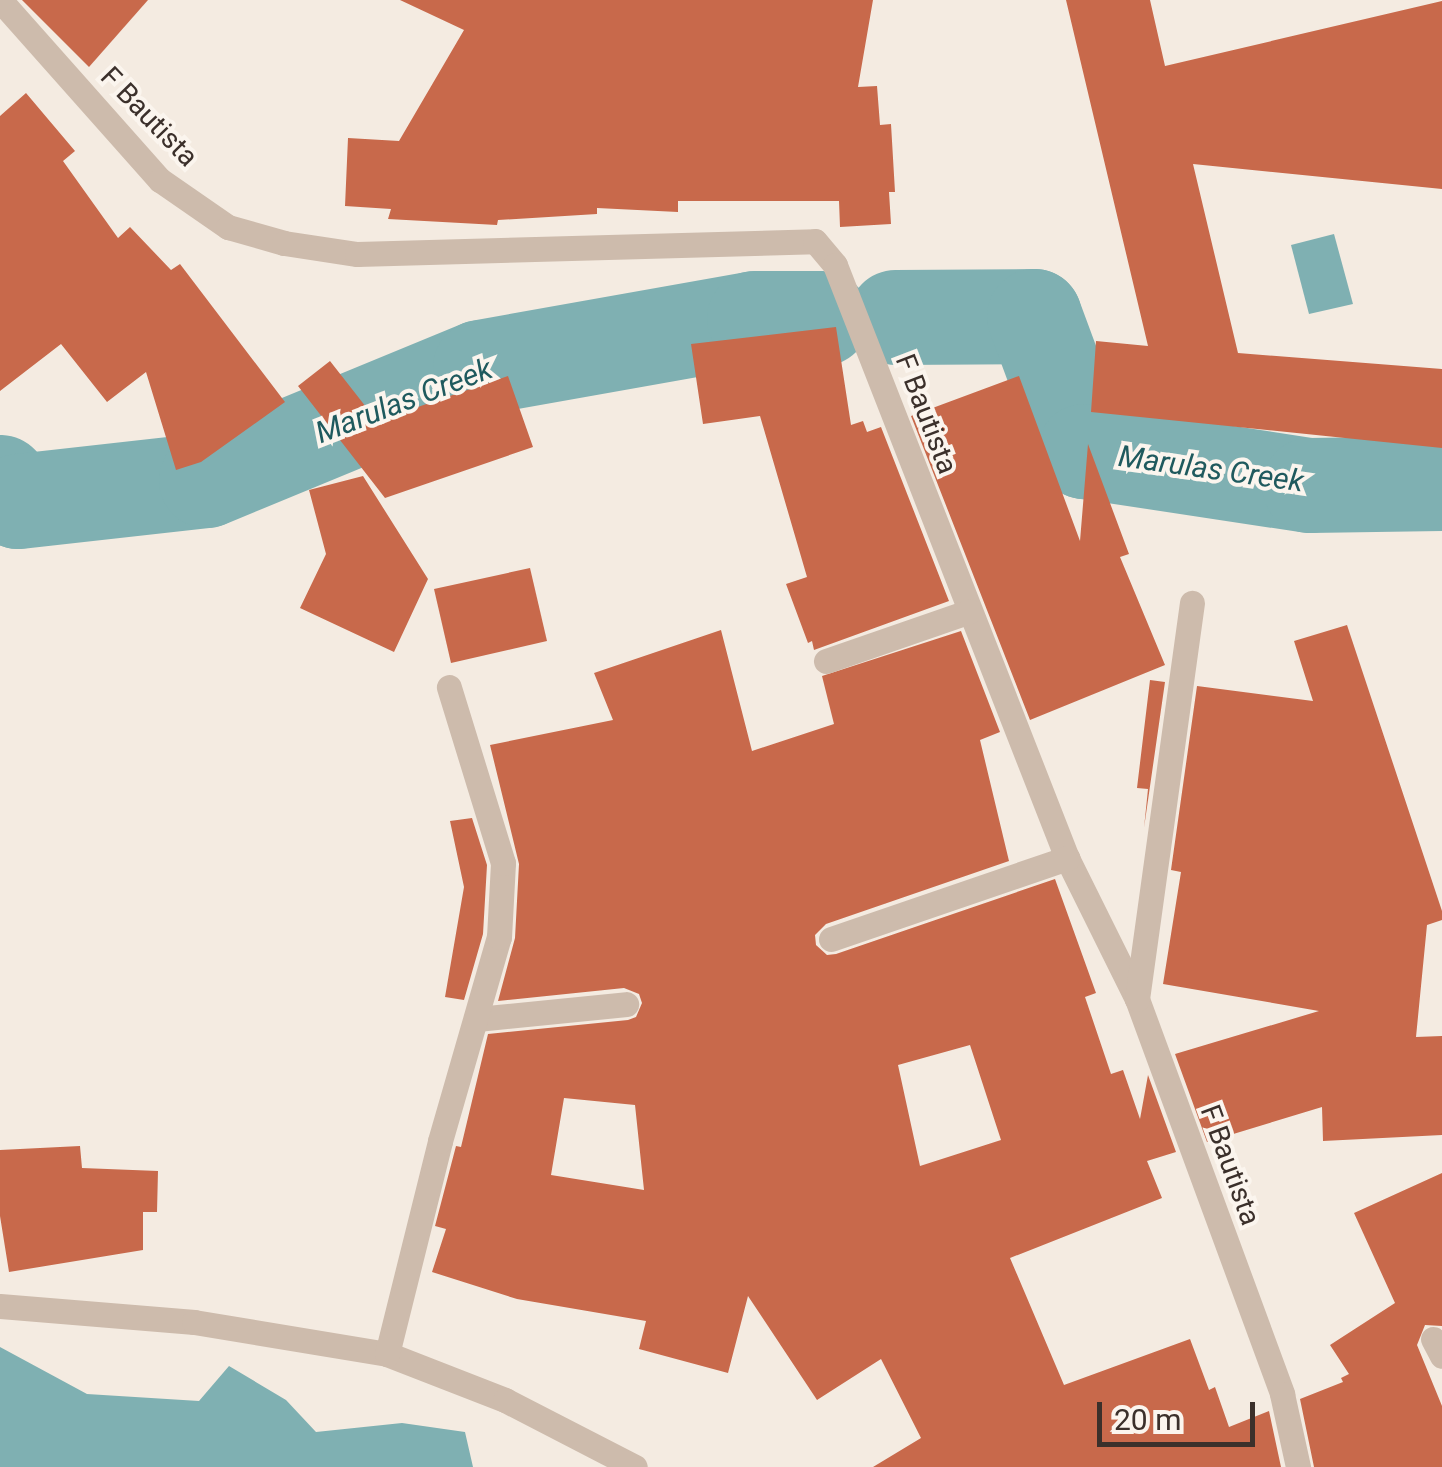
<!DOCTYPE html>
<style>
body{margin:0}
#map{position:relative;width:1442px;height:1467px;overflow:hidden;background:#f4ebe1;font-family:Roboto,sans-serif}
div>[style]{position:absolute}
[style*='--x']{left:calc(var(--x)*1px);top:calc(var(--y)*1px);width:calc(var(--w)*1px);rotate:calc(var(--a)*1deg)}
.water>*{inset:0;background:#7fb0b2}
.river>*{height:95px;margin:-47.5px;padding:0 47.5px;transform-origin:47.5px;border-radius:47.5px;background:#7fb0b2}
.building>*{inset:0;background:#c8694b}
.minor>*{height:25px;margin:-12.5px;padding:0 12.5px;transform-origin:12.5px;border-radius:12.5px;background:#cdbbac}
span{translate:-50% -50%;white-space:nowrap;text-align:center;line-height:1.15;-webkit-text-stroke:8px #fbf5ee;paint-order:stroke}
.street-label{font-size:28px;color:#3b302b}
.water-label{font-size:30px;color:#1f5a5e;font-style:italic}
.scale{position:absolute;left:1097px;top:1402px;width:158px;height:45px;box-sizing:border-box;border:5px solid #3b302b;border-top:0;padding-left:12px;font-size:30px;line-height:35px;white-space:nowrap;color:#3b302b;-webkit-text-stroke:8px #fbf5ee;paint-order:stroke}
</style>
<div id="map">
<div class="water">
<i style="clip-path:polygon(1334px 234px,1353px 304px,1309px 314px,1291px 245px)"></i>
<i style="clip-path:polygon(0 1347px,87px 1394px,199px 1401px,229px 1366px,286px 1400px,316px 1432px,402px 1423px,465px 1432px,473px 1467px,0 1467px)"></i>
</div>
<div class="river">
<i style="--x:895;--y:317;--w:139;--a:-0.4"></i>
<i style="--x:1034;--y:316;--w:144;--a:69.7"></i>
<i style="--x:1084;--y:451;--w:228;--a:8.6"></i>
<i style="--x:1309;--y:485;--w:133;--a:-0.9"></i>
<i style="--x:0;--y:482;--w:26;--a:47"></i>
<i style="--x:18;--y:501;--w:189;--a:-6.4"></i>
<i style="--x:206;--y:480;--w:296;--a:-22.4"></i>
<i style="--x:480;--y:367;--w:278;--a:-10.1"></i>
<i style="--x:754;--y:318;--w:68;--a:0"></i>
</div>
<div class="building">
<i style="clip-path:polygon(22px 0,148px 0,89px 67px)"></i>
<i style="clip-path:polygon(400px 0,873px 0,858px 87px,877px 86px,880px 125px,891px 124px,895px 192px,889px 192px,891px 224px,840px 227px,839px 201px,678px 201px,678px 212px,597px 208px,597px 214px,498px 220px,497px 225px,388px 219px,391px 209px,345px 206px,348px 138px,399px 141px,464px 30px)"></i>
<i style="clip-path:polygon(1066px 0,1150px 0,1165px 66px,1442px 1px,1442px 189px,1193px 164px,1238px 353px,1442px 369px,1442px 448px,1091px 412px,1096px 341px,1148px 346px)"></i>
<i style="clip-path:polygon(26px 93px,75px 151px,63px 161px,118px 238px,130px 227px,171px 270px,180px 264px,285px 402px,201px 462px,176px 470px,146px 372px,107px 402px,61px 344px,0 391px,0 116px)"></i>
<i style="clip-path:polygon(836px 327px,851px 425px,863px 421px,867px 432px,881px 427px,949px 601px,814px 650px,812px 641px,808px 643px,786px 584px,807px 577px,760px 416px,703px 424px,691px 344px)"></i>
<i style="clip-path:polygon(330px 361px,377px 421px,508px 376px,533px 447px,385px 498px,298px 386px)"></i>
<i style="clip-path:polygon(1019px 376px,1080px 541px,1088px 444px,1129px 554px,1120px 557px,1165px 665px,1030px 720px,911px 416px)"></i>
<i style="clip-path:polygon(363px 476px,428px 579px,394px 652px,300px 608px,326px 554px,309px 490px)"></i>
<i style="clip-path:polygon(530px 568px,547px 641px,451px 663px,434px 589px)"></i>
<i style="clip-path:polygon(1347px 625px,1442px 911px,1442px 920px,1427px 925px,1416px 1037px,1442px 1036px,1442px 1135px,1323px 1141px,1322px 1107px,1207px 1142px,1175px 1054px,1319px 1011px,1163px 984px,1181px 872px,1171px 870px,1197px 686px,1313px 701px,1294px 641px)"></i>
<i style="clip-path:polygon(evenodd,721px 630px,752px 751px,834px 724px,822px 676px,961px 631px,1000px 732px,980px 740px,1009px 861px,826px 924px,815px 935px,816px 945px,827px 955px,836px 954px,1055px 879px,1096px 993px,1085px 997px,1111px 1074px,1123px 1070px,1140px 1119px,1148px 1075px,1176px 1152px,1147px 1161px,1162px 1198px,1010px 1258px,1064px 1385px,1190px 1339px,1209px 1390px,1215px 1387px,1229px 1427px,1269px 1411px,1281px 1467px,873px 1467px,921px 1438px,881px 1359px,817px 1400px,748px 1296px,728px 1373px,639px 1349px,646px 1321px,517px 1299px,432px 1272px,446px 1229px,435px 1226px,456px 1146px,461px 1147px,488px 1034px,628px 1020px,636px 1017px,642px 1003px,639px 994px,624px 988px,498px 1001px,515px 938px,519px 864px,490px 745px,613px 720px,594px 673px,721px 630px,970px 1045px,1001px 1140px,920px 1166px,898px 1065px,970px 1045px,721px 630px,564px 1098px,635px 1105px,644px 1190px,551px 1175px,564px 1098px)"></i>
<i style="clip-path:polygon(1150px 680px,1165px 682px,1144px 828px,1148px 789px,1137px 788px)"></i>
<i style="clip-path:polygon(472px 818px,487px 865px,483px 934px,464px 1000px,445px 997px,464px 887px,450px 821px)"></i>
<i style="clip-path:polygon(80px 1146px,82px 1168px,158px 1171px,157px 1212px,143px 1212px,143px 1250px,9px 1272px,0 1216px,0 1150px)"></i>
<i style="clip-path:polygon(1442px 1173px,1442px 1326px,1425px 1325px,1417px 1345px,1442px 1406px,1442px 1467px,1314px 1467px,1300px 1399px,1343px 1382px,1341px 1378px,1349px 1374px,1330px 1345px,1395px 1303px,1354px 1213px)"></i>
</div>
<div class="minor">
<i style="--x:0;--y:0;--w:241;--a:48.4"></i>
<i style="--x:160;--y:180;--w:83;--a:34.7"></i>
<i style="--x:228;--y:227;--w:58;--a:15.9"></i>
<i style="--x:284;--y:243;--w:74;--a:8.6"></i>
<i style="--x:357;--y:254;--w:458;--a:-1.6"></i>
<i style="--x:815;--y:241;--w:31;--a:50"></i>
<i style="--x:835;--y:265;--w:637;--a:68.63"></i>
<i style="--x:1067;--y:858;--w:157;--a:63.6"></i>
<i style="--x:1137;--y:999;--w:421;--a:69.8"></i>
<i style="--x:1282;--y:1394;--w:75;--a:77.6"></i>
<i style="--x:826;--y:661;--w:152;--a:-19.1"></i>
<i style="--x:831;--y:939;--w:250;--a:-18.9"></i>
<i style="--x:1137;--y:999;--w:400;--a:-82.1"></i>
<i style="--x:477;--y:1019;--w:150;--a:-5.7"></i>
<i style="--x:0;--y:1306;--w:195;--a:4.7"></i>
<i style="--x:194;--y:1322;--w:196;--a:9.4"></i>
<i style="--x:387;--y:1354;--w:127;--a:21.3"></i>
<i style="--x:505;--y:1400;--w:146;--a:27.3"></i>
<i style="--x:1433;--y:1339;--w:19;--a:62"></i>
<i style="--x:387;--y:1354;--w:219;--a:-76"></i>
<i style="--x:440;--y:1141;--w:212;--a:-73.9"></i>
<i style="--x:499;--y:937;--w:74;--a:-86.9"></i>
<i style="--x:503;--y:863;--w:184;--a:-107.1"></i>
</div>
<div class="street-label">
<span style="left:149px;top:117px;rotate:46deg">F Bautista</span>
<span style="left:926px;top:414px;rotate:69deg">F Bautista</span>
<span style="left:1230px;top:1165px;rotate:70deg">F Bautista</span>
</div>
<div class="water-label">
<span style="left:404px;top:401px;rotate:-21deg">Marulas Creek</span>
<span style="left:1211px;top:469px;rotate:8deg">Marulas Creek</span>
</div>
<div class="scale">20 m</div>
</div>
